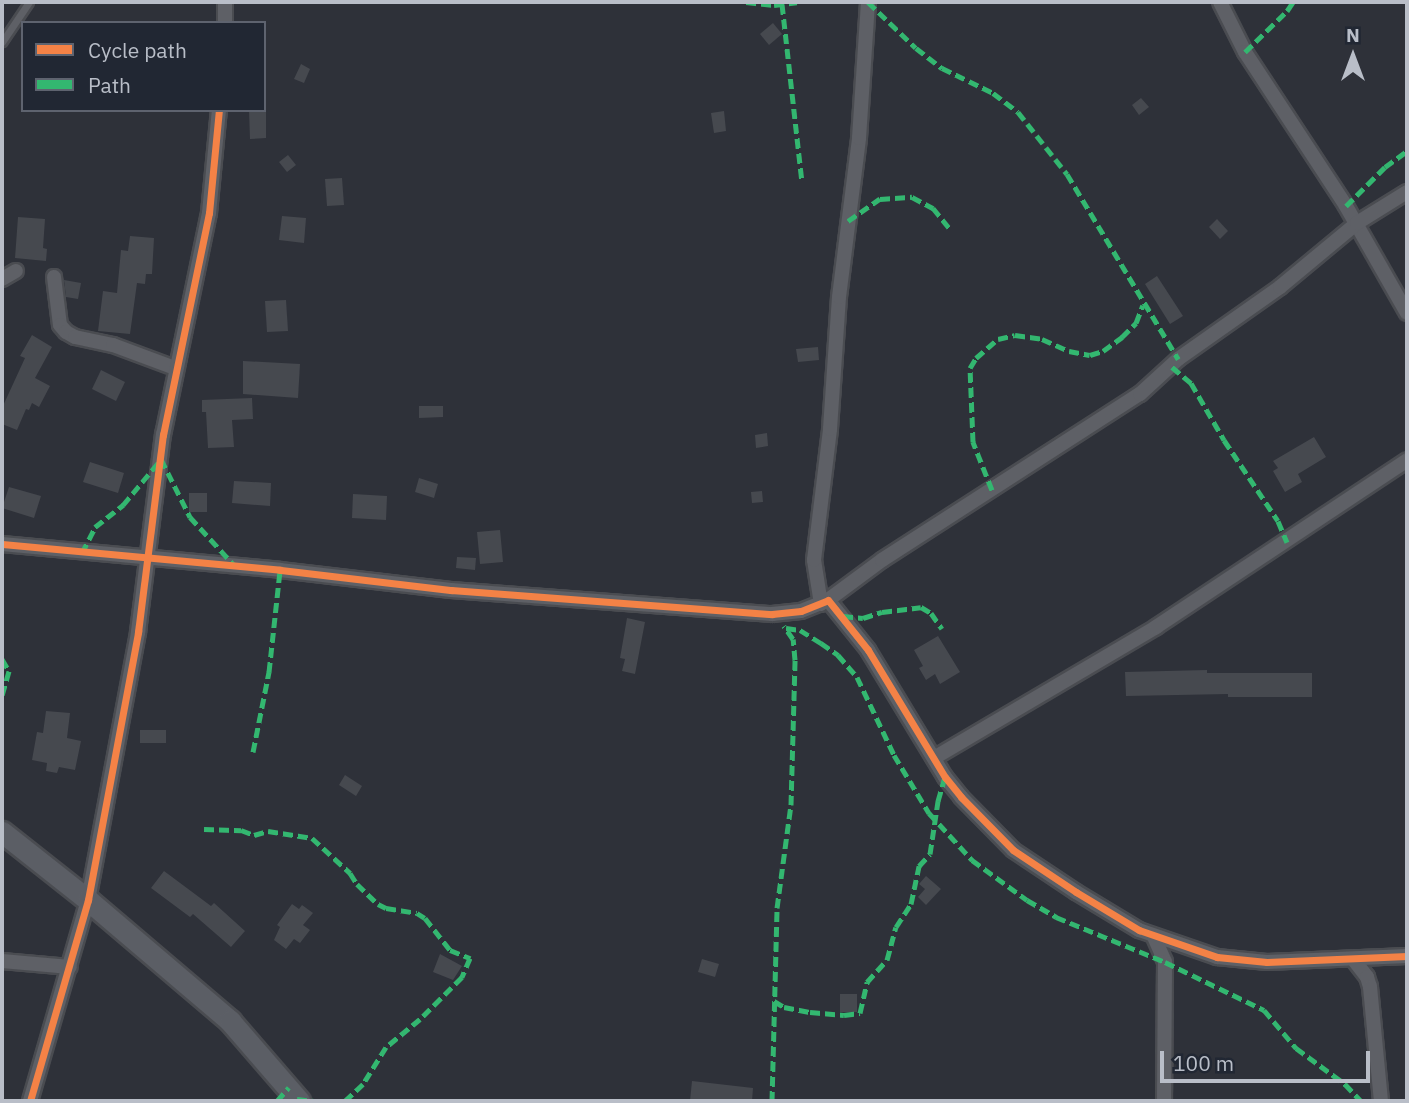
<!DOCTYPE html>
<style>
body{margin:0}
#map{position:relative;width:1409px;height:1103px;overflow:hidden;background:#2e3139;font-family:"IBM Plex Sans",sans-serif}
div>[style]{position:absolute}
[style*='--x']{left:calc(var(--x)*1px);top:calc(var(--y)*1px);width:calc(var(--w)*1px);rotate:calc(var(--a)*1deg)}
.building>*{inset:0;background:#46494f}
.roads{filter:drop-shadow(2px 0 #4a4c51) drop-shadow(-2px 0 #4a4c51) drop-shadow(0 2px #4a4c51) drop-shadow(0 -2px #4a4c51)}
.service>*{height:7px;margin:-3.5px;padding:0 3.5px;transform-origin:3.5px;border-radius:3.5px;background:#5e6066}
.minor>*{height:14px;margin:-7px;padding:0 7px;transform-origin:7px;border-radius:7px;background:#5e6066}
.secondary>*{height:21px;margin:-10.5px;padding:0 10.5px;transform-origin:10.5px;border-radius:10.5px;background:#5b5e65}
.quiet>*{height:5px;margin-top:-2.5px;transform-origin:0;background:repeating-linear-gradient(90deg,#33b770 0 10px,transparent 0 15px)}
.cycleway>*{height:7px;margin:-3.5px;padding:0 3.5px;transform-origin:3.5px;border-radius:3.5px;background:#f48246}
span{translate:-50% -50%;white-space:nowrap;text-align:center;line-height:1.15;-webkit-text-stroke:5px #212733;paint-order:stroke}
.frame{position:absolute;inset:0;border:4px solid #b9bec8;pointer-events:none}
.legend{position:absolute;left:21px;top:21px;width:245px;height:91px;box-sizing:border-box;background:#212733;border:2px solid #5e636f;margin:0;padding:9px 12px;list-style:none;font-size:21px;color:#b9bec8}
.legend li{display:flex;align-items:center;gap:14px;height:35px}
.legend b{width:35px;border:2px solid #5e636f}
.north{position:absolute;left:1318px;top:21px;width:70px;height:70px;-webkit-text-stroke:5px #212733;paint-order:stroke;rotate:0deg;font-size:19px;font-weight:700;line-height:28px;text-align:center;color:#b9bec8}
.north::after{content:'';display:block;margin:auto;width:24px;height:32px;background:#b9bec8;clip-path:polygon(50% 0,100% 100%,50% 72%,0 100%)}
.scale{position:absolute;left:1160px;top:1051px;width:210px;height:32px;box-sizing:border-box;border:4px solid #b9bec8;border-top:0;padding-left:9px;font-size:21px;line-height:24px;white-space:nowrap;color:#b9bec8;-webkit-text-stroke:5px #212733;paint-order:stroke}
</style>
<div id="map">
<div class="building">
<i style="clip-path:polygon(773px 23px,782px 34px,769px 45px,760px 34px)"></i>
<i style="clip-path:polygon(301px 64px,310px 69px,304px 83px,294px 79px)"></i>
<i style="clip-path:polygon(1141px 98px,1149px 107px,1139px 115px,1132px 105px)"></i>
<i style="clip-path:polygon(249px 110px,266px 110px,266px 138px,250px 139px)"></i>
<i style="clip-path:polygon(724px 111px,726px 131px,714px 133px,711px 113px)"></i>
<i style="clip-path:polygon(288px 155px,296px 165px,287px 172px,279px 162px)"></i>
<i style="clip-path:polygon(342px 178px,344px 205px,327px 206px,325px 179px)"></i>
<i style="clip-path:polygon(282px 216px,306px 218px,304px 243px,279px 240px)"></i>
<i style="clip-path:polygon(18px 217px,45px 219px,43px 248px,47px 249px,46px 261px,15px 258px)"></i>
<i style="clip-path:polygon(1217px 219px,1228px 231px,1220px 239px,1209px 227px)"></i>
<i style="clip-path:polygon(130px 236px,154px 238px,152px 274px,146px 274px,145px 284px,137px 283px,130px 334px,98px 331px,103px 291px,117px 293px,121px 250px,128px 251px)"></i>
<i style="clip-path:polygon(1157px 276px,1183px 316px,1170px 324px,1145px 284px)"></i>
<i style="clip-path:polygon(64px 280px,81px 283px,78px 299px,66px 297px)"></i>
<i style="clip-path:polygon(286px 300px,288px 331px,267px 332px,265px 301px)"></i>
<i style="clip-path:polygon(32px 335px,52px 347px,35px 378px,50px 386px,39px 407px,32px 403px,29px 410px,26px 409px,17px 430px,2px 424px,2px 408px,25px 358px,20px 356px)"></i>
<i style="clip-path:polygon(818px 347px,819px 360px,798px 362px,796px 349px)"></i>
<i style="clip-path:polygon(243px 361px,300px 364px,298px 398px,243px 394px)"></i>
<i style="clip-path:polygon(101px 370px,125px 382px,116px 401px,92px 389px)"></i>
<i style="clip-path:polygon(252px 398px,253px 419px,232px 420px,234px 447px,208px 448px,206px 412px,202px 412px,202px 400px)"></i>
<i style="clip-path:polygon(419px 406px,443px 406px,443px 417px,419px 418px)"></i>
<i style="clip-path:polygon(767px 433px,768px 446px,756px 448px,755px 435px)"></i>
<i style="clip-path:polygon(1314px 437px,1326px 457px,1298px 474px,1302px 482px,1285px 492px,1273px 471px,1278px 468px,1273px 461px)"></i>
<i style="clip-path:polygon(90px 462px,124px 473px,118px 493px,83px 482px)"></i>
<i style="clip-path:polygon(419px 478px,438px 484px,434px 498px,415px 492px)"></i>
<i style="clip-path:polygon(234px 481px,271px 483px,270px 506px,232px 503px)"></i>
<i style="clip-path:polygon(9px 487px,41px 496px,34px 518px,2px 508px)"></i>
<i style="clip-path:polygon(762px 491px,763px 502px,752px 503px,751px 492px)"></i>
<i style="clip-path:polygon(189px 493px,207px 493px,207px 512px,189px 512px)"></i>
<i style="clip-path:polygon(353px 494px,387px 496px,386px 520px,352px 518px)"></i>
<i style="clip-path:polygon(500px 530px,503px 562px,480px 564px,477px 532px)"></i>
<i style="clip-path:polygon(457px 557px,476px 558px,475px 570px,456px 568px)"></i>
<i style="clip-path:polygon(627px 618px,645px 622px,635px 674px,622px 671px,625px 659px,620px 658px)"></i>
<i style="clip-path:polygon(938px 636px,960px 672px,940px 684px,935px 674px,926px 680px,919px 668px,923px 666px,914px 650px)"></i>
<i style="clip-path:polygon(1207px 670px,1207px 673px,1312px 673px,1312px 697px,1228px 697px,1228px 694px,1126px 696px,1125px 672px)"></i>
<i style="clip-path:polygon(46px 711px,70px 713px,67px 738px,81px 741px,75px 770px,59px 767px,57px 773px,46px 771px,47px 763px,32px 760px,37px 732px,43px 733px)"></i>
<i style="clip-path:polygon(140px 730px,166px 730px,166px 743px,140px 743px)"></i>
<i style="clip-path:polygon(345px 775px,362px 786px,356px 796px,339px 785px)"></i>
<i style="clip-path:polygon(164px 871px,211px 906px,214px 903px,245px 931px,231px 947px,193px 914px,190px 917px,151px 888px)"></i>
<i style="clip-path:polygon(926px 876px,941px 889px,926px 905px,918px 897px,925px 889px,919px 884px)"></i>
<i style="clip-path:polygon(292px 904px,299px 909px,302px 905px,313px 913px,303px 925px,310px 930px,300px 943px,294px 939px,286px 949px,274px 940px,280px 927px,277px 925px)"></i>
<i style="clip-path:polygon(440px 954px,462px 966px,453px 980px,433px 972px)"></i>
<i style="clip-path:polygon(702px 959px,719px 964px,715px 977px,698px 972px)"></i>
<i style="clip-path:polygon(840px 994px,857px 994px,857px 1012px,840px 1012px)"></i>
<i style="clip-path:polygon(692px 1081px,753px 1088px,752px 1101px,690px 1101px)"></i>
</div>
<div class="roads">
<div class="service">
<i style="--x:2;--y:42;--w:48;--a:-56"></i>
</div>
<div class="minor">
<i style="--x:1220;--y:2;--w:56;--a:63.4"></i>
<i style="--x:1245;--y:52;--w:184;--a:56.7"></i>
<i style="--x:1346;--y:206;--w:123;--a:60.3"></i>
<i style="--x:225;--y:23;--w:21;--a:-90"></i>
<i style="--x:54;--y:277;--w:48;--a:82.9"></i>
<i style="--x:60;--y:325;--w:9;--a:49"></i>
<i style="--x:66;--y:332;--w:10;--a:29"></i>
<i style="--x:75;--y:337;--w:39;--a:12"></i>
<i style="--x:113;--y:345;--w:66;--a:20.4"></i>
<i style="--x:2;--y:279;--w:16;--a:-30"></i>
<i style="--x:2;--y:544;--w:279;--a:5.3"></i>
<i style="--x:280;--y:570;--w:172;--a:6.7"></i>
<i style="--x:451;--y:590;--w:322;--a:4.3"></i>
<i style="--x:772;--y:614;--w:29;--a:-6"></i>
<i style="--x:801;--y:611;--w:29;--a:-22"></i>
<i style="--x:828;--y:600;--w:64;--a:51.3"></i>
<i style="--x:868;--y:650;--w:149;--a:58.8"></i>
<i style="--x:945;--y:777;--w:26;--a:51"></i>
<i style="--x:961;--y:797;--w:74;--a:45.5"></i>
<i style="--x:1013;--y:850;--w:76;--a:33.7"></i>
<i style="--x:1076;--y:892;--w:74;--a:31.1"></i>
<i style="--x:1139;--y:930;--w:83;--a:19.1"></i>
<i style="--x:1217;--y:957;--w:50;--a:5.7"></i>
<i style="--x:1267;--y:962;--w:140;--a:-2.5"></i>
<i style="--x:828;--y:600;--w:67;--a:-36.5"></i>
<i style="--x:882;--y:560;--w:307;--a:-32.8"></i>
<i style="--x:1140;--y:394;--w:52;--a:-42.6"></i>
<i style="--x:1178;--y:359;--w:125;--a:-35.2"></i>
<i style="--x:1280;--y:287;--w:100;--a:-39.7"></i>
<i style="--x:1357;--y:223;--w:59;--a:-31.8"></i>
<i style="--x:821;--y:604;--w:45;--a:-99"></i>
<i style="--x:814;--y:560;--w:132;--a:-83"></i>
<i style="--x:830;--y:429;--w:132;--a:-86.1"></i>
<i style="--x:839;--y:297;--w:160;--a:-82.8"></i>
<i style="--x:859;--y:138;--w:136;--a:-86.2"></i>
<i style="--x:934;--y:758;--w:258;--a:-30.5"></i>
<i style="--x:1156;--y:627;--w:301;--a:-33.6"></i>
<i style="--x:1154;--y:937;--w:27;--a:66"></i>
<i style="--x:1165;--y:962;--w:139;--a:90.4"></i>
<i style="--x:1353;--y:959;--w:23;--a:52"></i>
<i style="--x:1367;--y:977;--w:10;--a:73"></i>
<i style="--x:1370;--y:987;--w:115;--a:84.5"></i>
<i style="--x:2;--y:961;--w:68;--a:5"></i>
<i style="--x:30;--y:1101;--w:209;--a:-73.9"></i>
<i style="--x:88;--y:900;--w:273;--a:-79.4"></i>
<i style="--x:138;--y:632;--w:199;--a:-82.8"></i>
<i style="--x:163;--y:435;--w:227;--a:-78.3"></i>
<i style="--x:209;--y:213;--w:103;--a:-84.5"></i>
</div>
<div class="secondary">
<i style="--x:2;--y:832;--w:110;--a:38.3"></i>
<i style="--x:88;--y:900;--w:187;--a:40.4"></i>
<i style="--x:230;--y:1021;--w:106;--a:49.2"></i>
</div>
</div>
<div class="quiet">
<i style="--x:746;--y:2;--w:28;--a:6"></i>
<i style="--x:774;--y:5;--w:23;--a:-7"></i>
<i style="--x:868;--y:2;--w:66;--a:43.8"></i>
<i style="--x:916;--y:48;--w:33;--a:38"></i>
<i style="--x:942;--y:68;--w:57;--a:26.1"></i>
<i style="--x:993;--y:93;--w:31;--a:37"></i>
<i style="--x:1018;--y:112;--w:79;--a:51.7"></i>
<i style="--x:1067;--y:174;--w:216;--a:59"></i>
<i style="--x:782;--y:4;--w:179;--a:83.6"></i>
<i style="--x:1245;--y:52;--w:59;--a:-44.3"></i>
<i style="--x:1287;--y:11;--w:11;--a:-56"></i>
<i style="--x:1346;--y:206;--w:55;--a:-45"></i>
<i style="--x:1385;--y:167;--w:27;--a:-36"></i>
<i style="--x:848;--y:221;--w:39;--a:-35"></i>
<i style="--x:880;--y:199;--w:32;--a:-4"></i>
<i style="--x:912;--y:197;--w:24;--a:28"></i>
<i style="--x:933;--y:208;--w:28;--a:51"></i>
<i style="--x:1172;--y:367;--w:25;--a:40"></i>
<i style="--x:1191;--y:383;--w:66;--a:59.9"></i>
<i style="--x:1224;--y:440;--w:97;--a:56.3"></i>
<i style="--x:1278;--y:521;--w:23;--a:67"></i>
<i style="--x:161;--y:459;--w:65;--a:63.4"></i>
<i style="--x:190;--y:517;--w:65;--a:47.5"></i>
<i style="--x:992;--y:490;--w:52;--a:-111.6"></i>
<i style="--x:973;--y:442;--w:74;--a:-92.3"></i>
<i style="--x:970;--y:368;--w:12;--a:-59"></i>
<i style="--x:976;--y:358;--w:29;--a:-41"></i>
<i style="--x:998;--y:339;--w:17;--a:-13"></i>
<i style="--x:1015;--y:335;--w:27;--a:8"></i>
<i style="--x:1042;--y:339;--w:30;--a:24"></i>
<i style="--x:1069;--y:351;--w:21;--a:11"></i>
<i style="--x:1090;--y:355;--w:14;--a:-17"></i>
<i style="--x:1103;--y:351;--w:24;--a:-36"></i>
<i style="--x:1122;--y:337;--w:20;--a:-45"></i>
<i style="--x:1136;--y:323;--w:19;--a:-69"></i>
<i style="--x:82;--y:553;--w:29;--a:-63"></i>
<i style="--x:95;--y:527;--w:36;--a:-38"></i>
<i style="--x:123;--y:505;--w:55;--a:-50.2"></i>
<i style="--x:843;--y:616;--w:20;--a:6"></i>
<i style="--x:863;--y:618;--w:20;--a:-18"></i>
<i style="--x:882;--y:612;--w:39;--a:-7"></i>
<i style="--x:921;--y:607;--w:12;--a:31"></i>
<i style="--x:931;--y:613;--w:19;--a:55"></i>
<i style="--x:786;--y:628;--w:14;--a:8"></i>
<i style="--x:800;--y:630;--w:25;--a:32"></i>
<i style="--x:821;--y:643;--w:21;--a:35"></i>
<i style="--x:838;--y:655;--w:29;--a:49"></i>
<i style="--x:857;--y:677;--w:86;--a:64.6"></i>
<i style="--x:894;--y:755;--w:68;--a:58.9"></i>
<i style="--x:929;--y:813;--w:64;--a:47.5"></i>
<i style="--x:972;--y:860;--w:68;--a:36"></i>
<i style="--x:1027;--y:900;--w:34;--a:30"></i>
<i style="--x:1056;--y:917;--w:118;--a:22.4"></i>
<i style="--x:1165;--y:962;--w:110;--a:25.9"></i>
<i style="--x:1264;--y:1010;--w:50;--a:49.9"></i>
<i style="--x:1296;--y:1048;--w:61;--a:36.3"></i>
<i style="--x:1345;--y:1084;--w:23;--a:47"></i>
<i style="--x:2;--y:659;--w:14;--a:60"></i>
<i style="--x:9;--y:671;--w:26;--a:106"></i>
<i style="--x:253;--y:752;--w:82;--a:-78.7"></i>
<i style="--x:269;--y:672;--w:103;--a:-83.8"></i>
<i style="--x:204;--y:829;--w:37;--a:2"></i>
<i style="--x:241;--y:830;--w:14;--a:21"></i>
<i style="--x:254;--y:835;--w:15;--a:-16"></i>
<i style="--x:268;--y:831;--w:45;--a:9"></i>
<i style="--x:312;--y:838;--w:52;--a:42.6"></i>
<i style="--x:350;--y:873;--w:13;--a:58"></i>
<i style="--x:357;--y:884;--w:29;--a:44"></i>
<i style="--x:378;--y:904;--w:9;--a:27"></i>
<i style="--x:386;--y:908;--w:31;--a:9"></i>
<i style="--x:417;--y:913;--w:9;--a:32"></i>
<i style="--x:425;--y:918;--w:41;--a:52"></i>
<i style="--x:450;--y:950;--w:22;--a:22"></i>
<i style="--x:470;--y:958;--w:21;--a:113"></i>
<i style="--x:462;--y:977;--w:59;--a:135"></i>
<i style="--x:420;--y:1019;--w:44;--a:140.5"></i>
<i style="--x:386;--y:1047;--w:44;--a:121.9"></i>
<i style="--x:363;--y:1084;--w:25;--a:137"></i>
<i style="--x:774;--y:1001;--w:12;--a:31"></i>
<i style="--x:784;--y:1007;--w:26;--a:11"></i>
<i style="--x:810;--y:1012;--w:34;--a:5"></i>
<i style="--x:844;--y:1015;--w:16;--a:-7"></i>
<i style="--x:860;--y:1013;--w:32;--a:-77"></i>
<i style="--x:867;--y:982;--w:30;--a:-48"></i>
<i style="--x:887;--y:960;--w:34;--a:-75"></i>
<i style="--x:896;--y:927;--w:27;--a:-57"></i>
<i style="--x:911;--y:904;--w:39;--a:-78"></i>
<i style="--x:919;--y:866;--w:16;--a:-47"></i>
<i style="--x:930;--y:854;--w:54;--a:-81.4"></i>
<i style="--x:938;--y:801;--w:25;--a:-74"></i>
<i style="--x:297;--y:1099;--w:17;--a:7"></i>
<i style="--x:277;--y:1101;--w:18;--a:-49"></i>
<i style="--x:772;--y:1101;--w:193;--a:-88.5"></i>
<i style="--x:777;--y:908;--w:104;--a:-82.3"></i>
<i style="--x:791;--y:805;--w:145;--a:-88.4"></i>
<i style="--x:795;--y:660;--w:21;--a:-95"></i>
<i style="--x:793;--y:639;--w:16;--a:-125"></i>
</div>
<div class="cycleway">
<i style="--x:2;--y:544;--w:279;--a:5.3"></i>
<i style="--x:280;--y:570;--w:172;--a:6.7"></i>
<i style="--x:451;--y:590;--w:322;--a:4.3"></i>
<i style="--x:772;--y:614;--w:29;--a:-6"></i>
<i style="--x:801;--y:611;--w:29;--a:-22"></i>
<i style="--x:828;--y:600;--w:64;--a:51.3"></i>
<i style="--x:868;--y:650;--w:149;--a:58.8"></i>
<i style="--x:945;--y:777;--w:26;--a:51"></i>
<i style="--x:961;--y:797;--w:74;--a:45.5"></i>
<i style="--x:1013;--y:850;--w:76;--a:33.7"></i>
<i style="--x:1076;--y:892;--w:74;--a:31.1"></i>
<i style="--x:1139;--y:930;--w:83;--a:19.1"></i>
<i style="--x:1217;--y:957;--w:50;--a:5.7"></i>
<i style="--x:1267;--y:962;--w:140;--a:-2.5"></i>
<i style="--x:30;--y:1101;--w:209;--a:-73.9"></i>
<i style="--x:88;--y:900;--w:273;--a:-79.4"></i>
<i style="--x:138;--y:632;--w:199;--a:-82.8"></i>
<i style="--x:163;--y:435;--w:227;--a:-78.3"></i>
<i style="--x:209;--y:213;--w:103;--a:-84.5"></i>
</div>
<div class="frame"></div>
<ul class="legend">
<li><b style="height:9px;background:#f48246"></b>Cycle path</li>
<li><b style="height:9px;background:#33b770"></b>Path</li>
</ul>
<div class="north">N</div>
<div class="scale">100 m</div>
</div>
